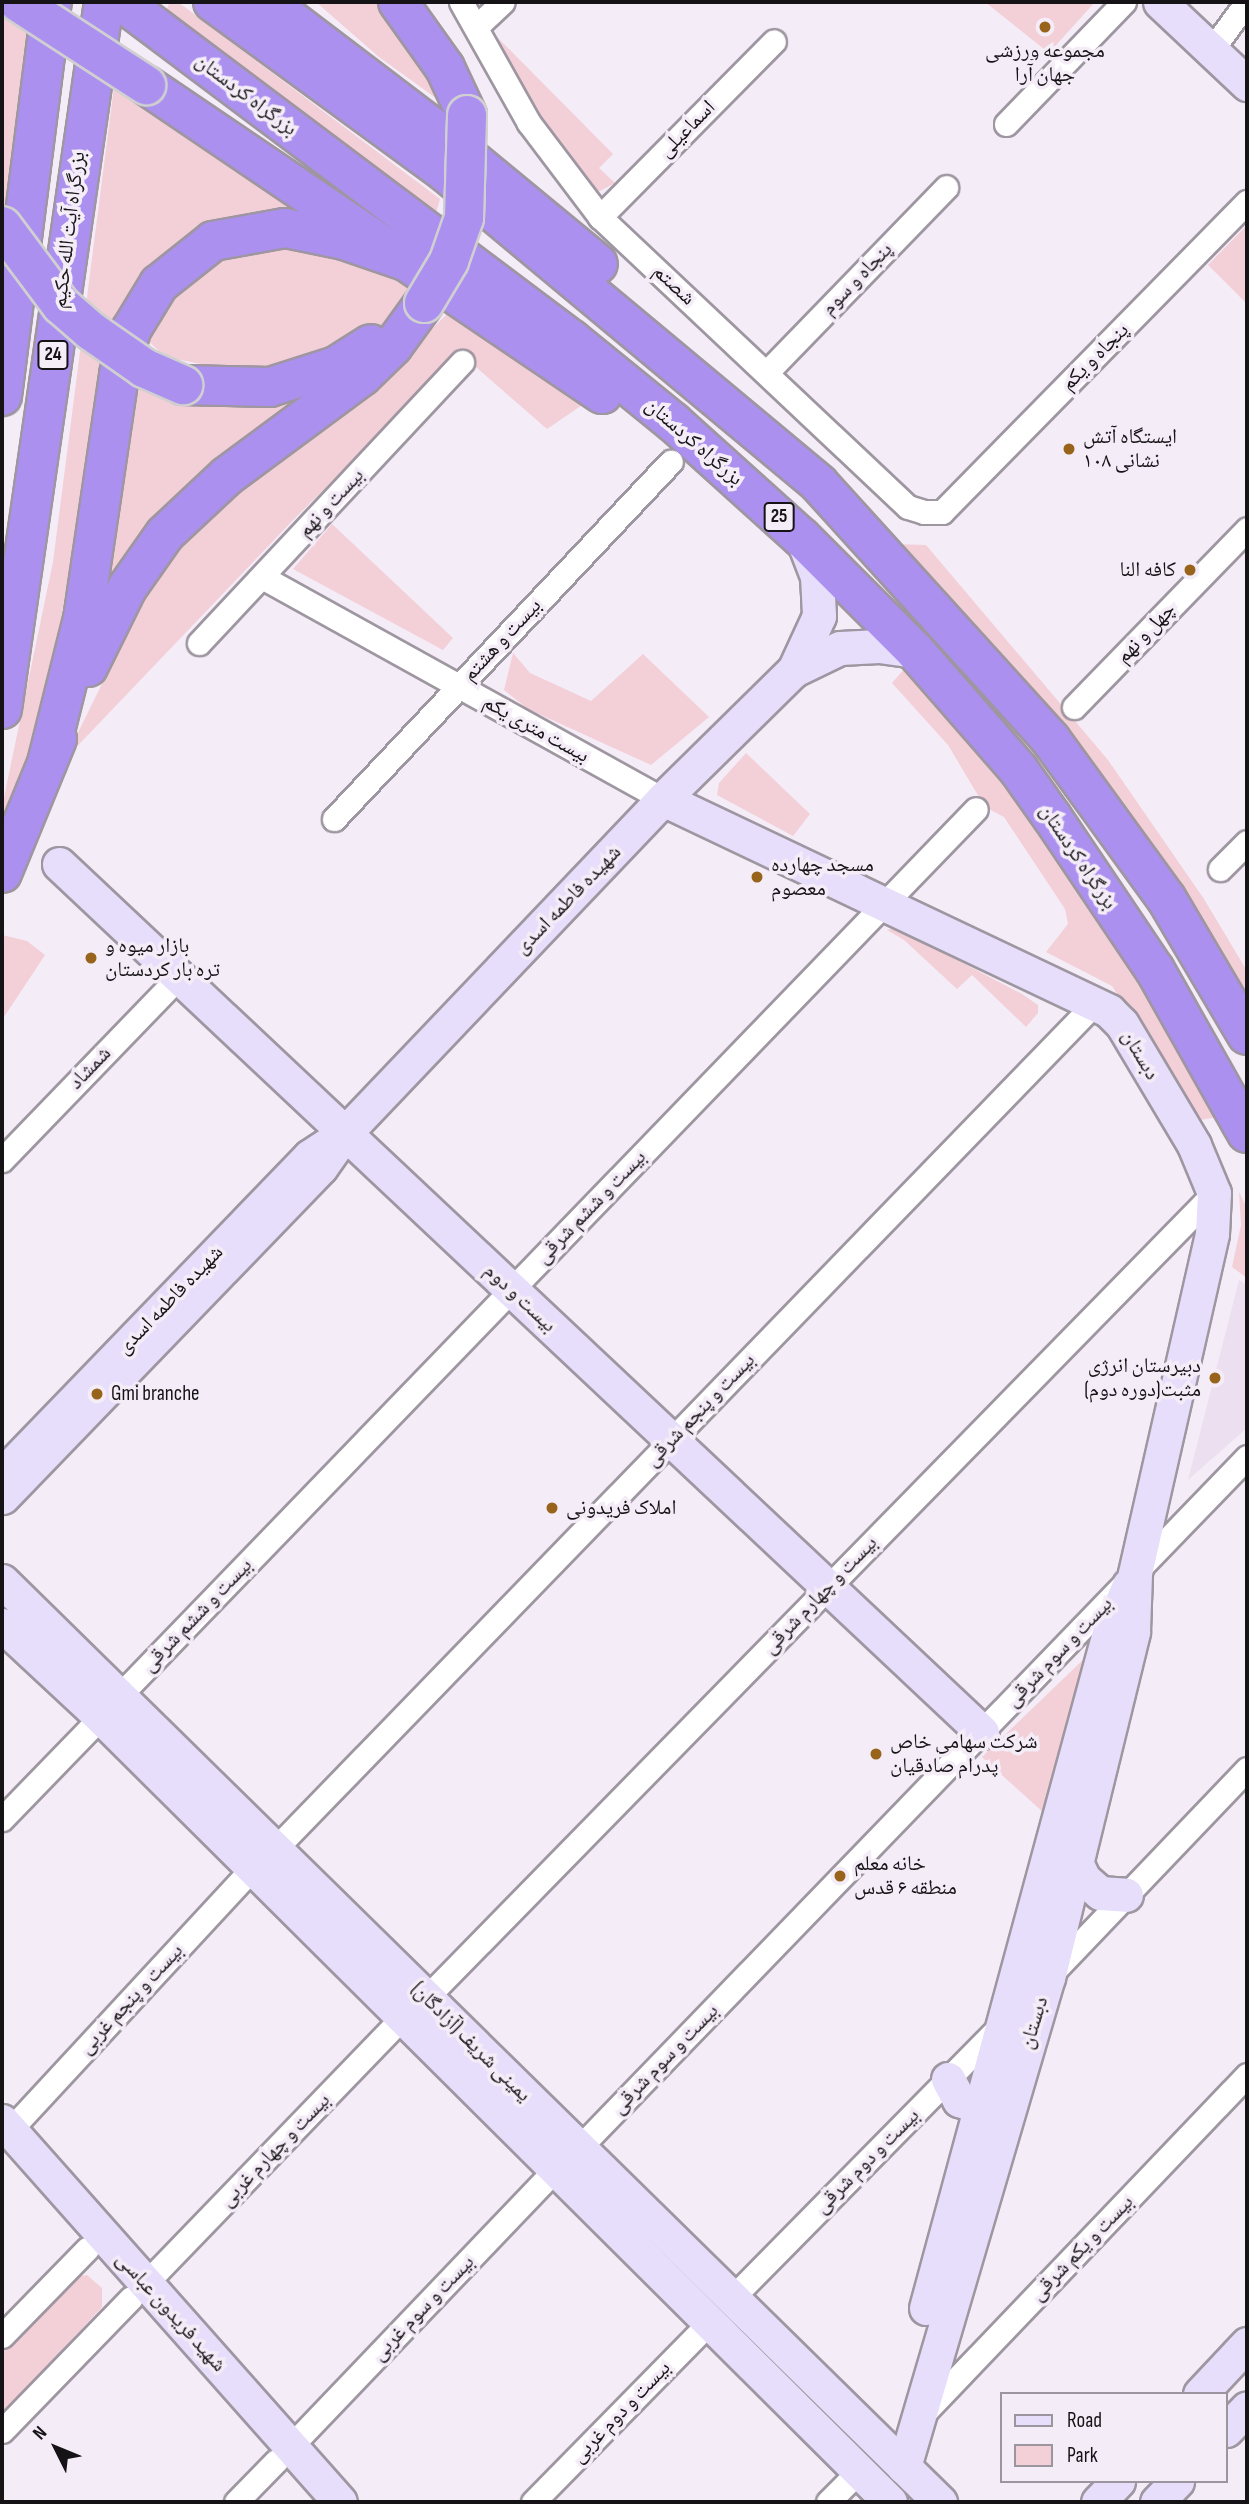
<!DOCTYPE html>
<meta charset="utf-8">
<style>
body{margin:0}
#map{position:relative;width:1249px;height:2504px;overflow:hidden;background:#f4ecf7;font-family:"Sofia Sans Condensed","Noto Naskh Arabic",sans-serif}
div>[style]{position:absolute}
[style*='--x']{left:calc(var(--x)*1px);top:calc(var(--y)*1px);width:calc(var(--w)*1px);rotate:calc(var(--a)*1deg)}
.built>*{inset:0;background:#ecdff0}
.green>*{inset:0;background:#f3cfd7}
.roads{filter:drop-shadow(2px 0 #9e96a0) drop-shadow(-2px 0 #9e96a0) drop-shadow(0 2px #9e96a0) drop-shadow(0 -2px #9e96a0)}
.street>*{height:23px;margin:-11.5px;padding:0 11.5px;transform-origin:11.5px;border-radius:11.5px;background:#fff}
.secondary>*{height:33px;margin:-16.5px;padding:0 16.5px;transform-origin:16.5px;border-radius:16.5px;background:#e6defa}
.highway>*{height:38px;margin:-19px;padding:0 19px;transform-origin:19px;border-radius:19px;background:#ac90f0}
.bridges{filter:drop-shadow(2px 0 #d0d0d1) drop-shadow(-2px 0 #d0d0d1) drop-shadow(0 2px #d0d0d1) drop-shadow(0 -2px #d0d0d1)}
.highway-bridge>*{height:38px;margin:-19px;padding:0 19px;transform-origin:19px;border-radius:19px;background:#ac90f0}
.dots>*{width:19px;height:19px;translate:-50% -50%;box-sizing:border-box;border:4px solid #f4ecf7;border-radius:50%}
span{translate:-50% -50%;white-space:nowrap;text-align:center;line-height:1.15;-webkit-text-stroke:7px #f4ecf7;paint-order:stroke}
.shield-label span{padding:2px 5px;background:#f4ecf7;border:2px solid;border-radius:5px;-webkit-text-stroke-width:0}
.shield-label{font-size:19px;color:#161317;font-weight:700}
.poi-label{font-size:21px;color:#161317}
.left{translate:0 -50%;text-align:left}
.right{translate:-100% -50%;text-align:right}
.street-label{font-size:21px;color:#161317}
.frame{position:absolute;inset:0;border:4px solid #161317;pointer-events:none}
.legend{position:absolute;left:1000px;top:2392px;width:228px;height:91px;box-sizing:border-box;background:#f4ecf7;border:2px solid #9b959d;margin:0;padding:9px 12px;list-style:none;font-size:21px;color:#161317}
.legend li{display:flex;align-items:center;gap:14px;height:35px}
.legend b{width:35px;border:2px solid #9b959d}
.north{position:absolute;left:21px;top:2413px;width:70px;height:70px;-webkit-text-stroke:5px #f4ecf7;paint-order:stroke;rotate:313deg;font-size:19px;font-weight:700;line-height:28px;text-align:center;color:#161317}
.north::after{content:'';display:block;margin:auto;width:24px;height:32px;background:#161317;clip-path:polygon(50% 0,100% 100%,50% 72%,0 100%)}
</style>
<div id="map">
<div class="built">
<i style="clip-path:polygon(1239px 1280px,1247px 1285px,1247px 1428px,1188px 1480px)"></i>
</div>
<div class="green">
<i style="clip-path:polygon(170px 2px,178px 2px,440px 199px,436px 213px,165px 13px)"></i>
<i style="clip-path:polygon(316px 2px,379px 2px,410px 40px,440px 101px,379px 57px)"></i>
<i style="clip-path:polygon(985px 2px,1095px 2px,1049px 53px)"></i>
<i style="clip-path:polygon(2px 7px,32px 28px,10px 214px,2px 202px)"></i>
<i style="clip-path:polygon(497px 37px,613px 154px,599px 168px,615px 183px,596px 193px,533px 113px,491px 43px)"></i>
<i style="clip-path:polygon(114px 87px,203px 141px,318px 222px,240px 221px,105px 357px,55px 654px,11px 816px,2px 833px,2px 807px,53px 562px)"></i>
<i style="clip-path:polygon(1247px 225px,1247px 304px,1208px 265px)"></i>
<i style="clip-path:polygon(259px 236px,427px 276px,394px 317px,345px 354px,246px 373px,176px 359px,159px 351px,140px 333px,176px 281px)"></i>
<i style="clip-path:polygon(450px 311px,591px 399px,547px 429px,461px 354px,297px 516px,65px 759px,154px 578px,194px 527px,376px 384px)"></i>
<i style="clip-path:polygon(124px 377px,190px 401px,236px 407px,325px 394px,102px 597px)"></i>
<i style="clip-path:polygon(332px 524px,453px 638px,443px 650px,293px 569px)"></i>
<i style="clip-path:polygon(895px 544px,926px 545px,1108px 760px,1204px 899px,1247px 971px,1247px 1008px)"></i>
<i style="clip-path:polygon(513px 653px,530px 673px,591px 701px,643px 654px,709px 717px,651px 765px,528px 709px,504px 690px)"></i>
<i style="clip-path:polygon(905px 668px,968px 734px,1132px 963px,1223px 1116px,1200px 1120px,1112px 986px,1046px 952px,1068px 924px,1065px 909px,1004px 817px,985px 807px,948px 745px,892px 683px)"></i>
<i style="clip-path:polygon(746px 753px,810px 814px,793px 836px,717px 795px,719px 783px)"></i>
<i style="clip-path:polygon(896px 928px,1022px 994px,1038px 1005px,1038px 1013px,1026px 1027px,972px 975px,957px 989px,904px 940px,887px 930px)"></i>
<i style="clip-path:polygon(2px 935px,27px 941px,45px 955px,2px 1020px)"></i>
<i style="clip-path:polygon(1239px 1192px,1247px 1208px,1247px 1278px,1232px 1267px,1241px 1225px)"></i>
<i style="clip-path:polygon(1088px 1655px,1044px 1813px,982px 1757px)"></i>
<i style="clip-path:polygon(87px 2275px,102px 2288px,102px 2307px,2px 2415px,2px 2345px,73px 2277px)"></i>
</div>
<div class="roads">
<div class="street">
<i style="--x:461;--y:2;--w:139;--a:60.7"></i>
<i style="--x:529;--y:123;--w:118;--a:52.9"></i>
<i style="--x:600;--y:217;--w:423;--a:43.3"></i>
<i style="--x:908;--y:507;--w:17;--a:17"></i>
<i style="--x:924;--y:512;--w:18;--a:0"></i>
<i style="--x:942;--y:512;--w:435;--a:-45.5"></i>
<i style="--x:477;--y:26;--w:35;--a:-43"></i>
<i style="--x:1212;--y:49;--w:59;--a:-53.3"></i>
<i style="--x:1006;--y:124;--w:170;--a:-46"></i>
<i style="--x:600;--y:217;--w:247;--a:-45.3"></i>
<i style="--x:768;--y:371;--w:256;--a:-45.9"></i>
<i style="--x:262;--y:577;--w:458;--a:29"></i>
<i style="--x:199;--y:643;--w:385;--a:-46.9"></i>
<i style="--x:1074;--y:707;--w:248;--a:-45.8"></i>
<i style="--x:334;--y:819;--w:491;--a:-46.7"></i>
<i style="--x:1220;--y:869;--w:38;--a:-45"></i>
<i style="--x:2;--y:1160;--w:255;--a:-46"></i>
<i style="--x:119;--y:1696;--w:1233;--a:-45.99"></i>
<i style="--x:2;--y:1819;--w:142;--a:-45.9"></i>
<i style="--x:275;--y:1849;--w:1180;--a:-45.89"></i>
<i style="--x:1050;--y:1975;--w:285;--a:-46.3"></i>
<i style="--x:426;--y:1998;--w:1126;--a:-45.61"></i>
<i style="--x:10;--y:2130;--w:357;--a:-47.2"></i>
<i style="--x:579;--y:2148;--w:961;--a:-45.97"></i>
<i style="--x:146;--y:2283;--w:370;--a:-46"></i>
<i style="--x:732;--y:2298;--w:382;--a:-45.4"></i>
<i style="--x:2;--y:2336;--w:122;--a:-45.7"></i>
<i style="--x:923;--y:2414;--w:469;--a:-46.3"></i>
<i style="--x:2;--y:2431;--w:185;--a:-45.9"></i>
<i style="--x:291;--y:2446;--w:383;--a:-46.3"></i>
<i style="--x:236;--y:2502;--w:57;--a:-45.7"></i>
<i style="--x:533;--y:2502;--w:252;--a:-45.5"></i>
<i style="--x:828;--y:2502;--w:44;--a:-45"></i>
</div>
<div class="secondary">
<i style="--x:1160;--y:2;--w:120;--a:43.3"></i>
<i style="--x:803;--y:540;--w:39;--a:69"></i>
<i style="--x:817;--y:576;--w:40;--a:87.1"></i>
<i style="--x:819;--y:616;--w:60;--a:114.8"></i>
<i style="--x:794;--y:670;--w:51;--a:-25.6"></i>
<i style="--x:840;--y:648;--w:39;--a:-3"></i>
<i style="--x:879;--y:646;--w:36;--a:8"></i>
<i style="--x:663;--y:799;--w:494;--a:25.4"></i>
<i style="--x:1109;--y:1011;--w:18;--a:45"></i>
<i style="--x:1122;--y:1024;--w:141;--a:59.2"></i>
<i style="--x:1194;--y:1145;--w:52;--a:67.4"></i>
<i style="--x:1214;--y:1193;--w:41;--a:92.8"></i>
<i style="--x:1212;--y:1234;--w:349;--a:102.8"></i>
<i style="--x:1135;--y:1574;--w:58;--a:92"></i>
<i style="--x:1133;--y:1632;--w:355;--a:103.8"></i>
<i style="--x:1048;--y:1977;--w:511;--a:106.38"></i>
<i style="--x:59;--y:864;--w:1267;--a:43.24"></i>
<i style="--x:345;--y:1133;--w:461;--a:-46.4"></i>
<i style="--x:663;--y:799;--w:184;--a:-44.6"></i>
<i style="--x:2;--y:1475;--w:443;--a:-46"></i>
<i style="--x:310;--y:1156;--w:42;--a:-33.3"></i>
<i style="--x:345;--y:1133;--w:42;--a:125.2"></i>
<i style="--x:321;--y:1167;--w:459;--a:134"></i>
<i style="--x:2;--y:1581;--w:1315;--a:44.48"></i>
<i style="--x:2;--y:1625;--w:135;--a:42.9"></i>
<i style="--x:101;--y:1717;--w:1113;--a:44.85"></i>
<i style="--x:1076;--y:1862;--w:19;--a:65"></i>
<i style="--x:1084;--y:1879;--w:21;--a:41"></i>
<i style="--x:1100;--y:1893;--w:26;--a:4"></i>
<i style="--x:948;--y:2079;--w:24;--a:62"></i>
<i style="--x:959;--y:2100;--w:13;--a:18"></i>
<i style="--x:971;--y:2104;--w:14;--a:-30"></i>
<i style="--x:2;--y:2121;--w:509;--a:48.42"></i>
<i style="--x:926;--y:2308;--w:703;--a:-74.84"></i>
<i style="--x:1110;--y:1629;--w:48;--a:-66.6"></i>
<i style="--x:1200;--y:2394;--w:69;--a:-46.8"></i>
<i style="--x:1226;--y:2430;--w:30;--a:-46"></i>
<i style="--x:1098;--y:2502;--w:29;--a:-46"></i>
<i style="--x:1157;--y:2502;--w:29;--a:-46"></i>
</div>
<div class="highway">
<i style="--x:122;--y:2;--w:563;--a:36.91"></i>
<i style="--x:572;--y:340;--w:130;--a:39.1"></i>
<i style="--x:673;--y:422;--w:173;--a:42"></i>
<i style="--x:802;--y:538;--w:160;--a:45"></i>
<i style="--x:915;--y:651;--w:157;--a:48.9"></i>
<i style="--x:1018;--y:769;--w:59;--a:54.7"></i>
<i style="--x:1052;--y:817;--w:184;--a:56.1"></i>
<i style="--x:1155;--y:970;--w:187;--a:60.6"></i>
<i style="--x:213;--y:2;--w:288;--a:36.2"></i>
<i style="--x:445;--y:172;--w:487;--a:39.8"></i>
<i style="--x:819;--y:484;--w:345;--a:47.8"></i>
<i style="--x:1051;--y:740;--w:195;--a:54"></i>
<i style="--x:1166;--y:898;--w:159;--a:59.4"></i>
<i style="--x:267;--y:2;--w:202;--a:37.2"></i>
<i style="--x:428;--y:124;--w:220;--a:39.5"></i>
<i style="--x:398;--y:2;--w:81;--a:54.5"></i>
<i style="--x:445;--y:68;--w:52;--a:64.9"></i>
<i style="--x:146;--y:85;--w:551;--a:34.12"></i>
<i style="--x:183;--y:385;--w:87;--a:1.3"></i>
<i style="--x:270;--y:387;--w:69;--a:-17.7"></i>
<i style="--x:336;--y:366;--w:41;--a:-32.2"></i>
<i style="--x:2;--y:396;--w:397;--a:-82.8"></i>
<i style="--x:88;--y:667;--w:88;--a:-63.7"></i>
<i style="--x:127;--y:588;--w:66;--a:-54.9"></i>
<i style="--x:165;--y:534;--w:85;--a:-43.1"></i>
<i style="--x:227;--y:476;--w:168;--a:-36.5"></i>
<i style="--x:362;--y:376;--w:43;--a:-44.1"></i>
<i style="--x:393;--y:346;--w:53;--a:-54.2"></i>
<i style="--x:2;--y:709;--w:714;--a:-81.79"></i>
<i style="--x:47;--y:763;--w:148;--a:-76"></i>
<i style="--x:83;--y:619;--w:248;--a:-81.6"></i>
<i style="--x:119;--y:374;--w:46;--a:-74.7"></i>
<i style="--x:131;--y:330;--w:54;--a:-58.7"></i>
<i style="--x:159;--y:284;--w:69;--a:-38.5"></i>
<i style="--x:213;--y:241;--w:73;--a:-10.2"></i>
<i style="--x:285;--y:228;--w:60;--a:11.5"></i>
<i style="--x:344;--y:240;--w:74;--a:18.9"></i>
<i style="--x:2;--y:873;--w:145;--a:-67.7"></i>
</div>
</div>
<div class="bridges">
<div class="highway-bridge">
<i style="--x:18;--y:2;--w:153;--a:33"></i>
<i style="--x:2;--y:226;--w:99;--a:53.2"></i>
<i style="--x:61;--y:305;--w:40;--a:41"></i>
<i style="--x:91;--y:331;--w:65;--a:34.9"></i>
<i style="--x:144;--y:368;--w:43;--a:23.6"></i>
<i style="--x:424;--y:303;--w:49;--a:-59.2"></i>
<i style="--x:449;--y:261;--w:46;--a:-70.8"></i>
<i style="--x:464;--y:218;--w:103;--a:-88.3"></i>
</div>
</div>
<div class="dots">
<i style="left:1045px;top:27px;background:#98631a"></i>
<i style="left:1069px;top:449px;background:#98631a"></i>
<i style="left:1190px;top:570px;background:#98631a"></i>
<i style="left:757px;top:877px;background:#98631a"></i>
<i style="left:91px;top:958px;background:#98631a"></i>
<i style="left:1215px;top:1378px;background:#98631a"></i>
<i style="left:97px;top:1394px;background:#98631a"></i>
<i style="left:552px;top:1508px;background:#98631a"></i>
<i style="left:876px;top:1754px;background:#98631a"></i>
<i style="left:840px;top:1876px;background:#98631a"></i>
</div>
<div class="shield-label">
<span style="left:53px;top:355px">24</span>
<span style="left:779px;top:517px">25</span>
</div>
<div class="poi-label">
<span style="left:1045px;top:63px">مجموعه ورزشی<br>جهان آرا</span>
<span class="left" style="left:1083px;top:449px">ایستگاه آتش<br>نشانی ۱۰۸</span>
<span class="right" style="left:1176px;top:570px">کافه النا</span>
<span class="left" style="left:771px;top:877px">مسجد چهارده<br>معصوم</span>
<span class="left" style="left:105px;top:958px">بازار میوه و<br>تره بار کردستان</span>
<span class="right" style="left:1201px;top:1378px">دبیرستان انرژی<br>مثبت(دوره دوم)</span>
<span class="left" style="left:111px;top:1394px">Gmi branche</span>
<span class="left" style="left:566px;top:1508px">املاک فریدونی</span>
<span class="left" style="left:890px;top:1754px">شرکت سهامی خاص<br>پدرام صادقیان</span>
<span class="left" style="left:854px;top:1876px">خانه معلم<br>منطقه ۶ قدس</span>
</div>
<div class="street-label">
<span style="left:246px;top:95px;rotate:37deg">بزرگراه کردستان</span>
<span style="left:687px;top:129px;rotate:-45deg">اسماعیلی</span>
<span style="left:69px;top:230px;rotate:-83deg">بزرگراه آیت الله حکیم</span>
<span style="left:857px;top:279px;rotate:-46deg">پنجاه و سوم</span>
<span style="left:674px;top:285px;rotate:43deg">شصتم</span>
<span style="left:1095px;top:357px;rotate:-45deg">پنجاه و یکم</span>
<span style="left:694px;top:442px;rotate:41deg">بزرگراه کردستان</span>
<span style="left:331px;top:503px;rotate:-47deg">بیست و نهم</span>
<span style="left:1146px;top:633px;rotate:-46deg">چهل و نهم</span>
<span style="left:502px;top:640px;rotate:-47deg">بیست و هشتم</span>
<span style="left:536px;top:729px;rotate:29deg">بیست متری یکم</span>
<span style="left:1078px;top:857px;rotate:56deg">بزرگراه کردستان</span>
<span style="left:568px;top:900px;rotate:-46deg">شهیده فاطمه اسدی</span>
<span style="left:1140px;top:1055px;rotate:59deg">دبستان</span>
<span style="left:90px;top:1068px;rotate:-46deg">شمشاد</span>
<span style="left:591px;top:1207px;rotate:-46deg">بیست و ششم شرقی</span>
<span style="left:520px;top:1298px;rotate:43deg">بیست و دوم</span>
<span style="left:170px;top:1300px;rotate:-46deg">شهیده فاطمه اسدی</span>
<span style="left:700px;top:1410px;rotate:-46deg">بیست و پنجم شرقی</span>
<span style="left:820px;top:1595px;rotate:-46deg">بیست و چهارم شرقی</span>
<span style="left:197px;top:1615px;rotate:-46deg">بیست و ششم شرقی</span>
<span style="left:1059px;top:1652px;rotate:-46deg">بیست و سوم شرقی</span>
<span style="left:131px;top:1999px;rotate:-47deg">بیست و پنجم غربی</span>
<span style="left:1034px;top:2023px;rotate:-73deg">دبستان</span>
<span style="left:471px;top:2042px;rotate:45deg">یمینی شریف (آزادگان)</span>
<span style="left:665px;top:2059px;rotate:-46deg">بیست و سوم شرقی</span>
<span style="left:275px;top:2150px;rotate:-46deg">بیست و چهارم غربی</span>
<span style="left:867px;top:2161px;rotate:-45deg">بیست و دوم شرقی</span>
<span style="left:1082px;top:2248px;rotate:-46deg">بیست و یکم شرقی</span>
<span style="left:423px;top:2308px;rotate:-46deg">بیست و سوم غربی</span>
<span style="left:171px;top:2312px;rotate:48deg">شهید فریدون عباسی</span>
<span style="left:621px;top:2412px;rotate:-46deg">بیست و دوم غربی</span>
</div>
<div class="frame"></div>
<ul class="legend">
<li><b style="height:9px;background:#e6defa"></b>Road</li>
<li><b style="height:19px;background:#f3cfd7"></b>Park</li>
</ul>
<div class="north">N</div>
</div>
